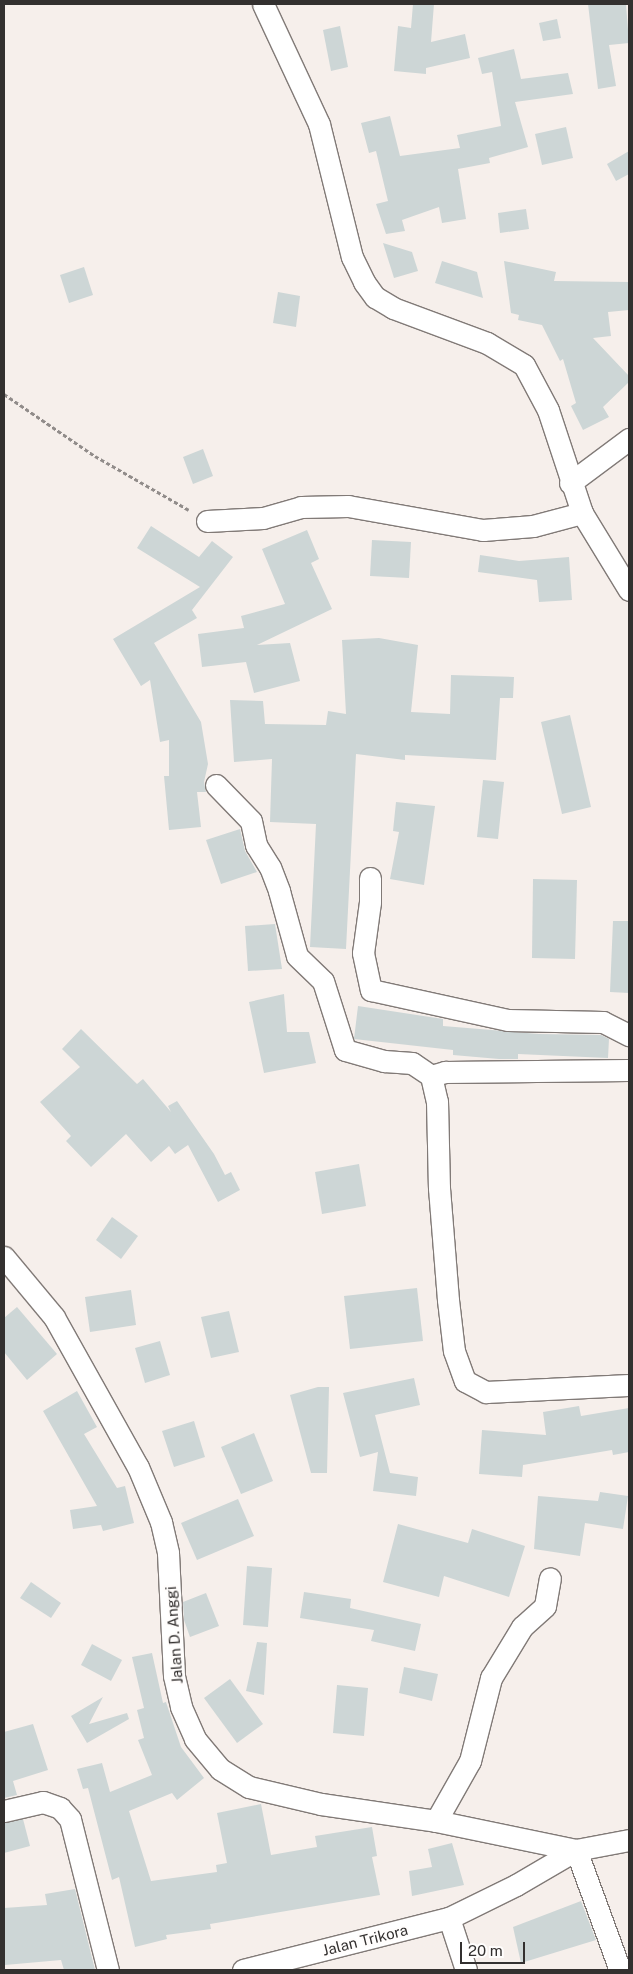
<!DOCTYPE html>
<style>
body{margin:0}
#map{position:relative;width:633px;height:1974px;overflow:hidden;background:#f6efeb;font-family:"Public Sans",sans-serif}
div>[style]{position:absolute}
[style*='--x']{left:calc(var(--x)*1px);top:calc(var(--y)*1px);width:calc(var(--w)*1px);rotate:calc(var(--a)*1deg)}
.building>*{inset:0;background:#cdd6d6}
.path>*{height:3px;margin-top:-1.5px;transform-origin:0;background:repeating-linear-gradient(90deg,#918c8a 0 4px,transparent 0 6.5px)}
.roads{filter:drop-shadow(1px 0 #817a77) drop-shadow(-1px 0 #817a77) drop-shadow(0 1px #817a77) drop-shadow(0 -1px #817a77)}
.minor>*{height:21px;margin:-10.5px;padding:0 10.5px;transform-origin:10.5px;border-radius:10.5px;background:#fff}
span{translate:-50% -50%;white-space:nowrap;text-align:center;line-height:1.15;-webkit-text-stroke:4.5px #fffdfc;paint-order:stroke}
.street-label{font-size:15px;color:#33302f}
.frame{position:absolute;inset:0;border:5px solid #33302f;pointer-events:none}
.scale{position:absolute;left:460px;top:1942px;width:65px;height:22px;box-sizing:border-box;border:2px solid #33302f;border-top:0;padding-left:6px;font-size:15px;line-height:18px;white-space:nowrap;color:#33302f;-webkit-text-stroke:4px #fffdfc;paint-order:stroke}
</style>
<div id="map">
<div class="building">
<i style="clip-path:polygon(413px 4px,434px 4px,431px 42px,465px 34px,470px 58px,426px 68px,426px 74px,394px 71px,398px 26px,411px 28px)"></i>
<i style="clip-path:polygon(588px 4px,626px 4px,629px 43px,609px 45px,616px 86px,598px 89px)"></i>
<i style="clip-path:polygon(557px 19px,561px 38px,543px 41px,539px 23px)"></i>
<i style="clip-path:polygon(340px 26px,348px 67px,331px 71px,323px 30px)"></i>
<i style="clip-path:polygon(514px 49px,521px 79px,568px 73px,573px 94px,515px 102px,528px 147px,489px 158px,490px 163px,458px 169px,466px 219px,442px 223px,439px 207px,402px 220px,405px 231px,386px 234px,376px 204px,388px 201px,376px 151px,369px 153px,361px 123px,390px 116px,400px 156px,460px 148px,457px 135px,501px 126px,492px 72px,482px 74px,478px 58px)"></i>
<i style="clip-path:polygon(566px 127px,573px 158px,542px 165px,535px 134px)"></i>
<i style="clip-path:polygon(629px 151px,629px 174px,616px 181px,607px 164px)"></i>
<i style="clip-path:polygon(526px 209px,529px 229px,500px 233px,498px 213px)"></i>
<i style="clip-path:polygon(383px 243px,412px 252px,418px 271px,394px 278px)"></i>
<i style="clip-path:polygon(442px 261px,477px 272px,483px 298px,435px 283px)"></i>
<i style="clip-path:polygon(504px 261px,556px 272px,554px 281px,629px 282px,629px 310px,608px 312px,611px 336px,593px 338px,629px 376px,629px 382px,603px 407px,609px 417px,583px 430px,571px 406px,576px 403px,563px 359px,560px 361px,542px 325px,518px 320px,519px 315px,511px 313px)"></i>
<i style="clip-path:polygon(84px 267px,93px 295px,69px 303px,60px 275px)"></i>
<i style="clip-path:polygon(278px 292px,300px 296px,296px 327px,273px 323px)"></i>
<i style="clip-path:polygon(203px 449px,213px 476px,193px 484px,183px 457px)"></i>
<i style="clip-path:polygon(151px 526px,199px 557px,212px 541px,233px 557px,192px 610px,197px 618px,154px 643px,201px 722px,208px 764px,204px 782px,206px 792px,197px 792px,201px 827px,169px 830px,164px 776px,169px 776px,169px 740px,160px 742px,150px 680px,141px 686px,113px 639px,200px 587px,137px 548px)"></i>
<i style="clip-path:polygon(307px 530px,319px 559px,311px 563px,332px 609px,257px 645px,290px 643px,300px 681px,254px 693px,246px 662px,202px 667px,198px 634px,244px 628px,241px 616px,285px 604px,262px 549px)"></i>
<i style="clip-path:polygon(372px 540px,411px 542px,409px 578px,370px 576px)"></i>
<i style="clip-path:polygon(480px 555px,519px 561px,569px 557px,572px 600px,539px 602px,537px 580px,478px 572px)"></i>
<i style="clip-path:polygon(379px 638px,418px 645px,411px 712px,450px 714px,451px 675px,514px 677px,513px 698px,500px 698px,496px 760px,405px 755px,405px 760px,356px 754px,346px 949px,310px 947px,316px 824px,270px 822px,272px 759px,234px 762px,230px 700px,263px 701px,265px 724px,326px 725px,328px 711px,346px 714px,342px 640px)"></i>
<i style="clip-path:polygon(570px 715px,591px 807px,562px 814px,541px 722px)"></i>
<i style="clip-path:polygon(483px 780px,504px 782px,498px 839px,477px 837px)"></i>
<i style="clip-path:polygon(396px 802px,435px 806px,424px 885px,390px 879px,399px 832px,393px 831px)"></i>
<i style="clip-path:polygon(240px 829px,245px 851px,257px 872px,221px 884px,206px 840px)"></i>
<i style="clip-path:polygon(533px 879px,577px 880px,575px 959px,532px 958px)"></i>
<i style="clip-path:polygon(613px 921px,629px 921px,629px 993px,610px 992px)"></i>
<i style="clip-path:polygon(275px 924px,282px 969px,248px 971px,245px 926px)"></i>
<i style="clip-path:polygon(284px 994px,287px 1032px,309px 1032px,316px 1063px,264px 1073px,249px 1002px)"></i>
<i style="clip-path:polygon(358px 1006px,443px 1019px,443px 1026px,539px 1034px,601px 1035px,609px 1039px,608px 1058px,518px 1054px,518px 1059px,499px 1059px,453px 1055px,453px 1050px,354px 1039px)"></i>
<i style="clip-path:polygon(81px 1029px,137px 1084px,143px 1079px,171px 1112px,168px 1106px,177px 1101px,214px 1154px,225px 1175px,231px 1172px,240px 1190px,218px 1202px,188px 1145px,175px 1154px,169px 1146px,151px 1162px,126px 1134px,91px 1167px,66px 1141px,71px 1136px,40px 1102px,80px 1067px,62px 1049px)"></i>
<i style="clip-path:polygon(359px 1164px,366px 1206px,322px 1214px,315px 1172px)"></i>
<i style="clip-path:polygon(112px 1217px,138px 1236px,121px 1259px,96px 1240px)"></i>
<i style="clip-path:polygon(417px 1288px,423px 1341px,350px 1349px,344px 1296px)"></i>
<i style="clip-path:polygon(131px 1290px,136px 1325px,90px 1332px,85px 1297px)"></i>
<i style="clip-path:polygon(17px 1307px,57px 1354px,27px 1380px,4px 1352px,4px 1318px)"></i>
<i style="clip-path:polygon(229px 1311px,239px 1352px,211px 1358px,201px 1317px)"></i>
<i style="clip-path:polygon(160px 1341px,170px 1375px,145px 1383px,135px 1348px)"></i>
<i style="clip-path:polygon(414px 1378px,420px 1405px,375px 1415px,390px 1473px,418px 1477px,416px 1496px,373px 1491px,378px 1452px,360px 1457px,343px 1393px)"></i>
<i style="clip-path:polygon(318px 1387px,329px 1387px,327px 1473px,311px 1473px,290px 1395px)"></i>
<i style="clip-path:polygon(77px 1391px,97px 1427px,84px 1434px,117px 1488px,125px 1486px,134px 1523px,103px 1531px,101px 1525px,73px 1529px,70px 1510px,97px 1506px,43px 1411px)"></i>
<i style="clip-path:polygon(579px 1406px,581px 1416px,629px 1408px,629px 1452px,613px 1455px,612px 1450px,523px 1465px,522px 1477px,479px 1474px,482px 1430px,546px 1435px,543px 1412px)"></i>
<i style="clip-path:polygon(194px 1421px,205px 1457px,174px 1467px,162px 1431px)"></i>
<i style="clip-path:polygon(254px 1433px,273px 1481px,241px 1494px,221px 1447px)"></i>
<i style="clip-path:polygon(600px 1492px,628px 1496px,623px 1529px,585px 1523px,580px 1556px,534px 1549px,538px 1496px,598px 1501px)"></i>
<i style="clip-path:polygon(238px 1499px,254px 1536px,197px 1560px,181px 1523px)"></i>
<i style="clip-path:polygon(398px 1524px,468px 1543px,472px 1529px,525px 1546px,509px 1597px,444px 1576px,439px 1597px,383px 1582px)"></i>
<i style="clip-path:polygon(247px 1566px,272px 1568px,268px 1627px,243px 1625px)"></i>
<i style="clip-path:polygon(31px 1582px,61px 1603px,51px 1618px,20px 1598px)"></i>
<i style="clip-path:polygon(304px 1592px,351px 1599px,350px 1608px,421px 1624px,415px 1651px,371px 1641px,374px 1630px,300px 1618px)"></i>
<i style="clip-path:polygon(206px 1593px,219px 1626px,190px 1637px,184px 1620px,183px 1602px)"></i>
<i style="clip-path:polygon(257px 1642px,267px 1643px,264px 1695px,246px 1691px)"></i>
<i style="clip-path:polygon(92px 1644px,122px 1660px,111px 1681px,81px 1665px)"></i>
<i style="clip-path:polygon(152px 1653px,163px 1703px,166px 1702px,181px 1747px,204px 1778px,177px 1800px,172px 1793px,129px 1811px,151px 1881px,217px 1872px,216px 1865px,227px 1863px,217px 1813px,261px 1804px,271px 1855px,317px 1847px,315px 1836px,372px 1827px,377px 1856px,372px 1857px,380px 1895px,210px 1924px,211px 1929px,166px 1935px,167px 1939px,135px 1947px,119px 1877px,112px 1880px,88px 1788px,83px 1789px,77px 1769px,102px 1763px,110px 1792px,152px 1775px,138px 1740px,144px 1738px,137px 1710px,144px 1708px,132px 1657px)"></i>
<i style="clip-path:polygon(404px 1667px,438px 1674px,432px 1701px,399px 1693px)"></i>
<i style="clip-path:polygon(230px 1679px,263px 1724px,237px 1743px,204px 1698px)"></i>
<i style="clip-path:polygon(337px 1685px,368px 1688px,364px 1736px,333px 1733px)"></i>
<i style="clip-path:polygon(103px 1697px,89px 1724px,127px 1713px,129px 1719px,87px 1743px,71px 1716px)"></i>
<i style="clip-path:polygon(33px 1724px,48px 1770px,13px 1781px,17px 1795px,4px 1798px,4px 1732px)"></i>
<i style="clip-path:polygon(23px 1819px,30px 1846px,4px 1853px,4px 1823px)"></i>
<i style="clip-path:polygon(452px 1843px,464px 1885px,412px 1896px,409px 1871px,432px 1867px,428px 1849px)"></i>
<i style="clip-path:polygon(75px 1889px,95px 1970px,64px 1970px,61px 1960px,5px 1965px,4px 1908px,47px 1905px,45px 1894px)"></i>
<i style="clip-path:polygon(581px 1901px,596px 1940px,521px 1963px,513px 1927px)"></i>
</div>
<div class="path">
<i style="--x:4;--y:394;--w:110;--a:34.3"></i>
<i style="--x:95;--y:456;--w:108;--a:29.9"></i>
</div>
<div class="roads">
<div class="minor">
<i style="--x:263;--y:4;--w:132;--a:65"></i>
<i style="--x:319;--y:124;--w:137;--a:76.1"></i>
<i style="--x:352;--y:257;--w:28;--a:64"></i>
<i style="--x:364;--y:282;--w:19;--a:54"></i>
<i style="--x:375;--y:297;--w:21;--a:31"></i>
<i style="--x:393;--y:308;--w:100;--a:20.4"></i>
<i style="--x:487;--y:343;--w:43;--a:30.7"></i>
<i style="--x:524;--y:365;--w:51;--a:61.9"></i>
<i style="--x:548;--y:410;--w:108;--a:71.7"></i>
<i style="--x:582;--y:513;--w:90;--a:58.6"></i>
<i style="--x:570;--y:483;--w:74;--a:-36.7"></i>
<i style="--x:207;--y:521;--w:56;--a:-3.1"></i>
<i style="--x:263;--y:518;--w:40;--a:-16"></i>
<i style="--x:301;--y:507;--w:47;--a:-1.2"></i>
<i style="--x:348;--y:506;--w:137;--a:10.1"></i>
<i style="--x:483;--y:530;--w:50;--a:-4.6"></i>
<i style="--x:533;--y:526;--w:51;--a:-14.9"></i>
<i style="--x:216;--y:785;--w:50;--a:45.8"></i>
<i style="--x:251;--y:821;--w:25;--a:78"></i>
<i style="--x:256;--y:845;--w:26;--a:58"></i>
<i style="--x:270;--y:867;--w:26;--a:69"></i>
<i style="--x:279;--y:891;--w:67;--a:74.5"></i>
<i style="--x:297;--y:956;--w:36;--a:44"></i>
<i style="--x:323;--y:981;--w:72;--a:72.3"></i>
<i style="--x:345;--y:1050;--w:41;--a:15.8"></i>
<i style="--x:384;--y:1061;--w:28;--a:4"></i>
<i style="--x:412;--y:1063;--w:23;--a:34"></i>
<i style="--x:431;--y:1076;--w:26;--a:77"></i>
<i style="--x:437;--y:1101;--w:87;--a:88.7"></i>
<i style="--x:439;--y:1188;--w:112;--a:85.4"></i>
<i style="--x:448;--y:1300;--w:51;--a:83.3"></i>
<i style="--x:454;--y:1351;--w:32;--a:70"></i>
<i style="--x:465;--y:1381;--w:24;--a:28"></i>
<i style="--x:486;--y:1392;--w:143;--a:-2.8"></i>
<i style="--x:370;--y:878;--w:24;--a:90"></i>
<i style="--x:370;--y:902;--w:51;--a:97.8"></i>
<i style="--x:363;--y:953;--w:38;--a:78"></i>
<i style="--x:371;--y:990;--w:140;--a:12.4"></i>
<i style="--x:508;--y:1020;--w:95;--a:1.2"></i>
<i style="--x:603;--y:1022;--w:29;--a:27"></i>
<i style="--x:431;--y:1076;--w:15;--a:-16"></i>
<i style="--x:445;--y:1072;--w:183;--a:-0.6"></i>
<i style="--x:4;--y:1257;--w:78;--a:50.2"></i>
<i style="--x:54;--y:1317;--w:172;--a:60.8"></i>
<i style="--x:138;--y:1467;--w:60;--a:67.3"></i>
<i style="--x:161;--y:1522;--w:32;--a:77"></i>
<i style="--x:168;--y:1553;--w:123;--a:87.2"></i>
<i style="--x:174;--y:1676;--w:32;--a:77"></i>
<i style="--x:181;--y:1707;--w:35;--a:66"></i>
<i style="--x:195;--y:1739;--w:39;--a:50"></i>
<i style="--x:220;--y:1769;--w:34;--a:32"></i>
<i style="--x:249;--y:1787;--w:74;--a:13.3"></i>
<i style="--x:321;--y:1804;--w:116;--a:8.4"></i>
<i style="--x:436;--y:1821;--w:143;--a:11.7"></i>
<i style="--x:576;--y:1850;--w:128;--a:69.9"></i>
<i style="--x:4;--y:1811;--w:40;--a:-13"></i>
<i style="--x:43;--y:1802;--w:18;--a:19"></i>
<i style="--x:60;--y:1808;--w:15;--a:48"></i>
<i style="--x:70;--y:1819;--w:156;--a:75.9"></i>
<i style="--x:436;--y:1821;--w:69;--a:-60.5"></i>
<i style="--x:470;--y:1761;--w:86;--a:-75.8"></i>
<i style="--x:491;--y:1678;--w:60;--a:-58.7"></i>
<i style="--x:522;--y:1627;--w:31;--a:-42"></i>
<i style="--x:545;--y:1606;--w:28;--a:-80"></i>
<i style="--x:449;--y:1918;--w:55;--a:71.9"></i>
<i style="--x:243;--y:1970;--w:212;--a:-14.2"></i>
<i style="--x:449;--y:1918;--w:75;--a:-26.2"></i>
<i style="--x:516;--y:1885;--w:69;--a:-30.3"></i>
<i style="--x:576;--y:1850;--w:54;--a:-10.7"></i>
</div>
</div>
<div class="street-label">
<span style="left:174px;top:1635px;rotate:-94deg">Jalan D. Anggi</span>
<span style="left:365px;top:1940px;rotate:-14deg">Jalan Trikora</span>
</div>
<div class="frame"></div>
<div class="scale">20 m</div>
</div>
